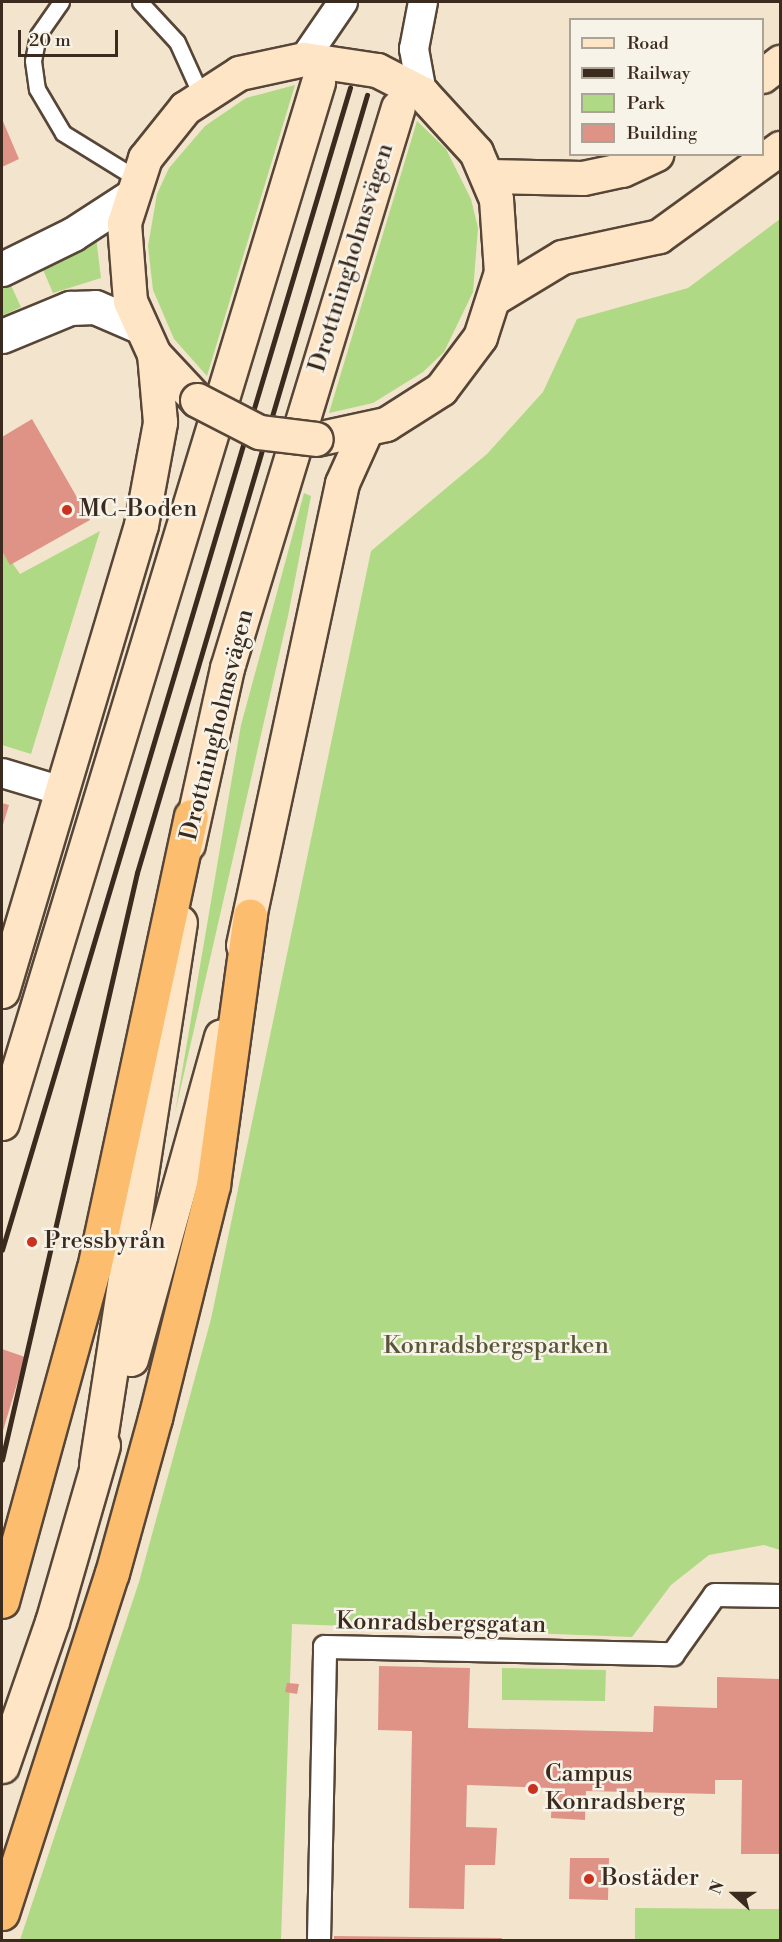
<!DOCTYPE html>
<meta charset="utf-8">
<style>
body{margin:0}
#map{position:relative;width:782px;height:1942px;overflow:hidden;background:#f3e5cd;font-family:"Libre Bodoni",serif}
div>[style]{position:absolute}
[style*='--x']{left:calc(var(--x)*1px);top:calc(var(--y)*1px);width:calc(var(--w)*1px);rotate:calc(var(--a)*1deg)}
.green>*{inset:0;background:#afd984}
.building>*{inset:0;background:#df9386}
.roads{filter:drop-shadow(2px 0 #574638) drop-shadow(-2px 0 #574638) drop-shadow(0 2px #574638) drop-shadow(0 -2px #574638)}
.service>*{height:15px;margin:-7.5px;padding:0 7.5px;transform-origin:7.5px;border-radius:7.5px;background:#fff}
.pedestrian>*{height:22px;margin:-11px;padding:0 11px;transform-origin:11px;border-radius:11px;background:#fff}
.minor>*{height:28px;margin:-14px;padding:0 14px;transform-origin:14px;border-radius:14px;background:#fff}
.tertiary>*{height:33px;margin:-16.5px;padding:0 16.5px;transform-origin:16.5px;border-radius:16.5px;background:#fff}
.secondary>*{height:33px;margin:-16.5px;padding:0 16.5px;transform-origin:16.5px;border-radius:16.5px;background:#fee5c5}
.motorway>*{height:33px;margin:-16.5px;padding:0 16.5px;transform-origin:16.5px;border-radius:16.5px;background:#fcbd6f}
.rail>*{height:4.5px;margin:-2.25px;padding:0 2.25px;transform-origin:2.25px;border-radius:2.25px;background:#3b2a1e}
.bridges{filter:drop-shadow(2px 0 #574638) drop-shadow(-2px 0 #574638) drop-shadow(0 2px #574638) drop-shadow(0 -2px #574638)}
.secondary-bridge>*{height:33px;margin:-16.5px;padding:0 16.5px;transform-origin:16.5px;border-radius:16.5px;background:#fee5c5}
.dots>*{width:16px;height:16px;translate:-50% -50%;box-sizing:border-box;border:3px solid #f7f3e8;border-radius:50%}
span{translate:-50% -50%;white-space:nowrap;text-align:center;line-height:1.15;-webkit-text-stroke:5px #f7f3e8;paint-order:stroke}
.street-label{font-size:24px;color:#3b2a1e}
.poi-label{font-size:24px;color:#3b2a1e}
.left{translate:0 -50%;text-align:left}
.park-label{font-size:24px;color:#585638}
.frame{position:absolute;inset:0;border:3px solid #3b2a1e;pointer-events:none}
.legend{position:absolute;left:569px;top:18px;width:195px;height:138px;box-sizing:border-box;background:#f7f3e8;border:2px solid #aca397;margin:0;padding:8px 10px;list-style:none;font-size:18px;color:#3b2a1e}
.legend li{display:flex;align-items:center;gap:12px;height:30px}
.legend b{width:30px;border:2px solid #aca397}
.north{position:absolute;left:704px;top:1864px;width:60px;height:60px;-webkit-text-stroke:4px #f7f3e8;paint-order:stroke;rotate:291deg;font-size:16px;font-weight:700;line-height:24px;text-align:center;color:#3b2a1e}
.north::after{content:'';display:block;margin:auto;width:21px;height:27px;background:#3b2a1e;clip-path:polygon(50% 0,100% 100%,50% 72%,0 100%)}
.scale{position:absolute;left:18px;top:30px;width:100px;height:27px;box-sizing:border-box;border:3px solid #3b2a1e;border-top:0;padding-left:8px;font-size:18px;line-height:21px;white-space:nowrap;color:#3b2a1e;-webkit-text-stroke:4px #f7f3e8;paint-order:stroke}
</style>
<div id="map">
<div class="green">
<i style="clip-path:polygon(295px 85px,207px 376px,174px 339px,153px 290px,148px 246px,157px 194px,169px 168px,205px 126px,246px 98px)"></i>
<i style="clip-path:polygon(417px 121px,446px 149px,471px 199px,478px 228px,473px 292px,444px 352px,423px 372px,373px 403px,329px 413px)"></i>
<i style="clip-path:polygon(780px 219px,780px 1550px,764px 1545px,709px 1555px,671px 1585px,632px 1637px,292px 1624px,281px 1940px,20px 1940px,139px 1582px,211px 1319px,371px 551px,487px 454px,543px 392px,577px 319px,688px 288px)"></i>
<i style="clip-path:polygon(96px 237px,101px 278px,53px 293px,41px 265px)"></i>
<i style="clip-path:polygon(9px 281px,21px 307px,2px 316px,2px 284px)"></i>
<i style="clip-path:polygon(304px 493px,311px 496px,288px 616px,175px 1113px,241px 725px)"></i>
<i style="clip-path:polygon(100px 531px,31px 754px,2px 745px,2px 548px,20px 574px)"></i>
<i style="clip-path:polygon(502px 1668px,606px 1670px,605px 1701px,502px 1700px)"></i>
<i style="clip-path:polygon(635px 1908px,780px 1909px,780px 1940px,635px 1940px)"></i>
</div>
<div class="building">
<i style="clip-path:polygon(2px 119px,19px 159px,2px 167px)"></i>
<i style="clip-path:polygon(32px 419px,90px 520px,10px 565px,2px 551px,2px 437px)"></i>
<i style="clip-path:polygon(2px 803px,9px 805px,2px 828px)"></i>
<i style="clip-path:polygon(2px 1349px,25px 1357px,2px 1434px)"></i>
<i style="clip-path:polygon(379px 1666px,470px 1668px,468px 1728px,653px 1732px,654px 1706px,717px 1708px,717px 1677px,780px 1679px,780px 1854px,741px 1854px,742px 1780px,715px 1780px,715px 1794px,586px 1791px,585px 1820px,551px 1818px,552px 1788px,467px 1785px,466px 1827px,497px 1828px,495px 1865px,465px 1865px,464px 1909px,409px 1908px,412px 1731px,378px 1730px)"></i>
<i style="clip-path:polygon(287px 1683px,299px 1684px,297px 1694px,285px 1692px)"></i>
<i style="clip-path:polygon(570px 1858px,609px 1858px,608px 1900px,569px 1899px)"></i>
<i style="clip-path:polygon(334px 1936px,502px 1938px,502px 1940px,334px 1940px)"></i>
</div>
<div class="roads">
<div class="service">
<i style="--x:61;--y:2;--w:40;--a:124.9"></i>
<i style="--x:38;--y:35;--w:26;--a:101"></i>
<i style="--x:33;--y:61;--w:28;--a:82"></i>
<i style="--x:37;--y:89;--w:51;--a:59.4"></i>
<i style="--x:63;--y:133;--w:86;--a:31.7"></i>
<i style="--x:140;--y:2;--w:54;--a:47.2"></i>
<i style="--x:177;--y:42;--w:58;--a:65.6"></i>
</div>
<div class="pedestrian">
<i style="--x:319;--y:1940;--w:293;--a:-88.8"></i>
<i style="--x:325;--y:1647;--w:348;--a:1.2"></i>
<i style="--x:673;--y:1654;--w:72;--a:-54.6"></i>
<i style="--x:715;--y:1595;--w:65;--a:0.9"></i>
</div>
<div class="minor">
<i style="--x:304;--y:59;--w:69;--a:-55.6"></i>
<i style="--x:422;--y:93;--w:45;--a:-100.3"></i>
<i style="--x:414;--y:49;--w:48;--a:-79.2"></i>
<i style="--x:2;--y:773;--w:63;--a:16.7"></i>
</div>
<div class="tertiary">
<i style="--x:2;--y:269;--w:79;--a:-26.2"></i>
<i style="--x:73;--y:234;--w:68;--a:-33"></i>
<i style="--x:2;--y:336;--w:74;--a:-22.4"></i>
<i style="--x:70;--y:308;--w:25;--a:-2"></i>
<i style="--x:95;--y:307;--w:48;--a:23.4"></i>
</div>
<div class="secondary">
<i style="--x:762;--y:76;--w:23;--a:-38"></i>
<i style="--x:488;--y:176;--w:95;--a:1.2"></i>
<i style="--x:583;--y:178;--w:40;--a:-12"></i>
<i style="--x:622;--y:170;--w:38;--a:-25"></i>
<i style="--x:496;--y:297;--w:77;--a:-31.2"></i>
<i style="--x:562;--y:257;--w:99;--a:-12.2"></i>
<i style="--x:659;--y:236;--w:150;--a:-36"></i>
<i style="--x:197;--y:400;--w:63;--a:-133.1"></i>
<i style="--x:154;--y:354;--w:58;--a:-114.4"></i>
<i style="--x:130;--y:301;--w:78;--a:-94.4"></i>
<i style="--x:124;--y:223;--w:68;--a:-72.1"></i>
<i style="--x:145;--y:158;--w:64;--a:-51.3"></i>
<i style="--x:185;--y:108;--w:64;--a:-32.9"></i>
<i style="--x:239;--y:73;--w:66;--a:-12.2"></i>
<i style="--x:304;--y:59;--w:74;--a:8.6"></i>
<i style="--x:377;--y:70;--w:51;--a:27.1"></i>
<i style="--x:422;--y:93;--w:80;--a:47.5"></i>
<i style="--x:476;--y:152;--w:51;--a:66.9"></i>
<i style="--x:496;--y:199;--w:73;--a:86.1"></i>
<i style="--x:501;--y:272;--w:68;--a:107.9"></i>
<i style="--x:480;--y:337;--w:65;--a:126.9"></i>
<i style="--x:441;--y:389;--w:65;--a:147.5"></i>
<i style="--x:386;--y:424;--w:72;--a:167.9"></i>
<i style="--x:188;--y:844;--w:180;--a:-77.5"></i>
<i style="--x:227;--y:668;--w:586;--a:-73.05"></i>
<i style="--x:243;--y:945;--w:472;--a:-77.9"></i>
<i style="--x:342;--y:483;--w:56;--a:-65.7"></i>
<i style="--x:2;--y:991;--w:486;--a:-73.4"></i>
<i style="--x:141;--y:525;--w:105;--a:-79.5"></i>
<i style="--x:160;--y:422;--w:68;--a:-95"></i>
<i style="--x:2;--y:1123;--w:1088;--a:-73.11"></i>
<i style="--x:131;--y:1359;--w:335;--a:-74.4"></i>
<i style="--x:96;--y:1465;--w:549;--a:-81.21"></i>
<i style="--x:2;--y:1766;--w:152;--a:-70.9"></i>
<i style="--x:52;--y:1622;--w:184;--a:-73.9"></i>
</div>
<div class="motorway">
<i style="--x:2;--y:1601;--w:345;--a:-74.6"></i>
<i style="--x:94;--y:1268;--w:462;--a:-77.9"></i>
<i style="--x:2;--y:1913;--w:357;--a:-72.1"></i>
<i style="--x:112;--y:1573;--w:161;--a:-74.5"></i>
<i style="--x:155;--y:1418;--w:240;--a:-76"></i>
<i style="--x:213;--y:1185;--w:272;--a:-82.2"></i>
</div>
</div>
<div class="rail">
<i style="--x:2;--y:1250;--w:1213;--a:-73.33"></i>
<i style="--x:2;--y:1460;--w:602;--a:-77.05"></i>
<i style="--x:137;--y:873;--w:811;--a:-73.53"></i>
</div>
<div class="bridges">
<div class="secondary-bridge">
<i style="--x:197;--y:400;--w:70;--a:27.3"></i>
<i style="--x:259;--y:432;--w:57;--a:7"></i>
</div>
</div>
<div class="dots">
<i style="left:67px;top:510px;background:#c8321e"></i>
<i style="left:32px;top:1242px;background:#c8321e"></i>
<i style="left:533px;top:1789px;background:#c8321e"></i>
<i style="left:589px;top:1879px;background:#c8321e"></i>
</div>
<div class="street-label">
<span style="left:352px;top:258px;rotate:-73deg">Drottningholmsvägen</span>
<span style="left:218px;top:725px;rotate:-76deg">Drottningholmsvägen</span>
<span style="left:441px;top:1624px;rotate:1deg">Konradsbergsgatan</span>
</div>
<div class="poi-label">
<span class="left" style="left:79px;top:510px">MC-Boden</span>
<span class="left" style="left:44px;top:1242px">Pressbyrån</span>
<span class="left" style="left:545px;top:1789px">Campus<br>Konradsberg</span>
<span class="left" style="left:601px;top:1879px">Bostäder</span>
</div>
<div class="park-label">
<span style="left:496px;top:1347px">Konradsbergsparken</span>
</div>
<div class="frame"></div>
<ul class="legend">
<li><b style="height:8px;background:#fee5c5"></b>Road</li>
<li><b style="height:8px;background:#3b2a1e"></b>Railway</li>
<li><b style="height:16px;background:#afd984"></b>Park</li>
<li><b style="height:16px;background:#df9386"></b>Building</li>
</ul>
<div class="north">N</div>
<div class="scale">20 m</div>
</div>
